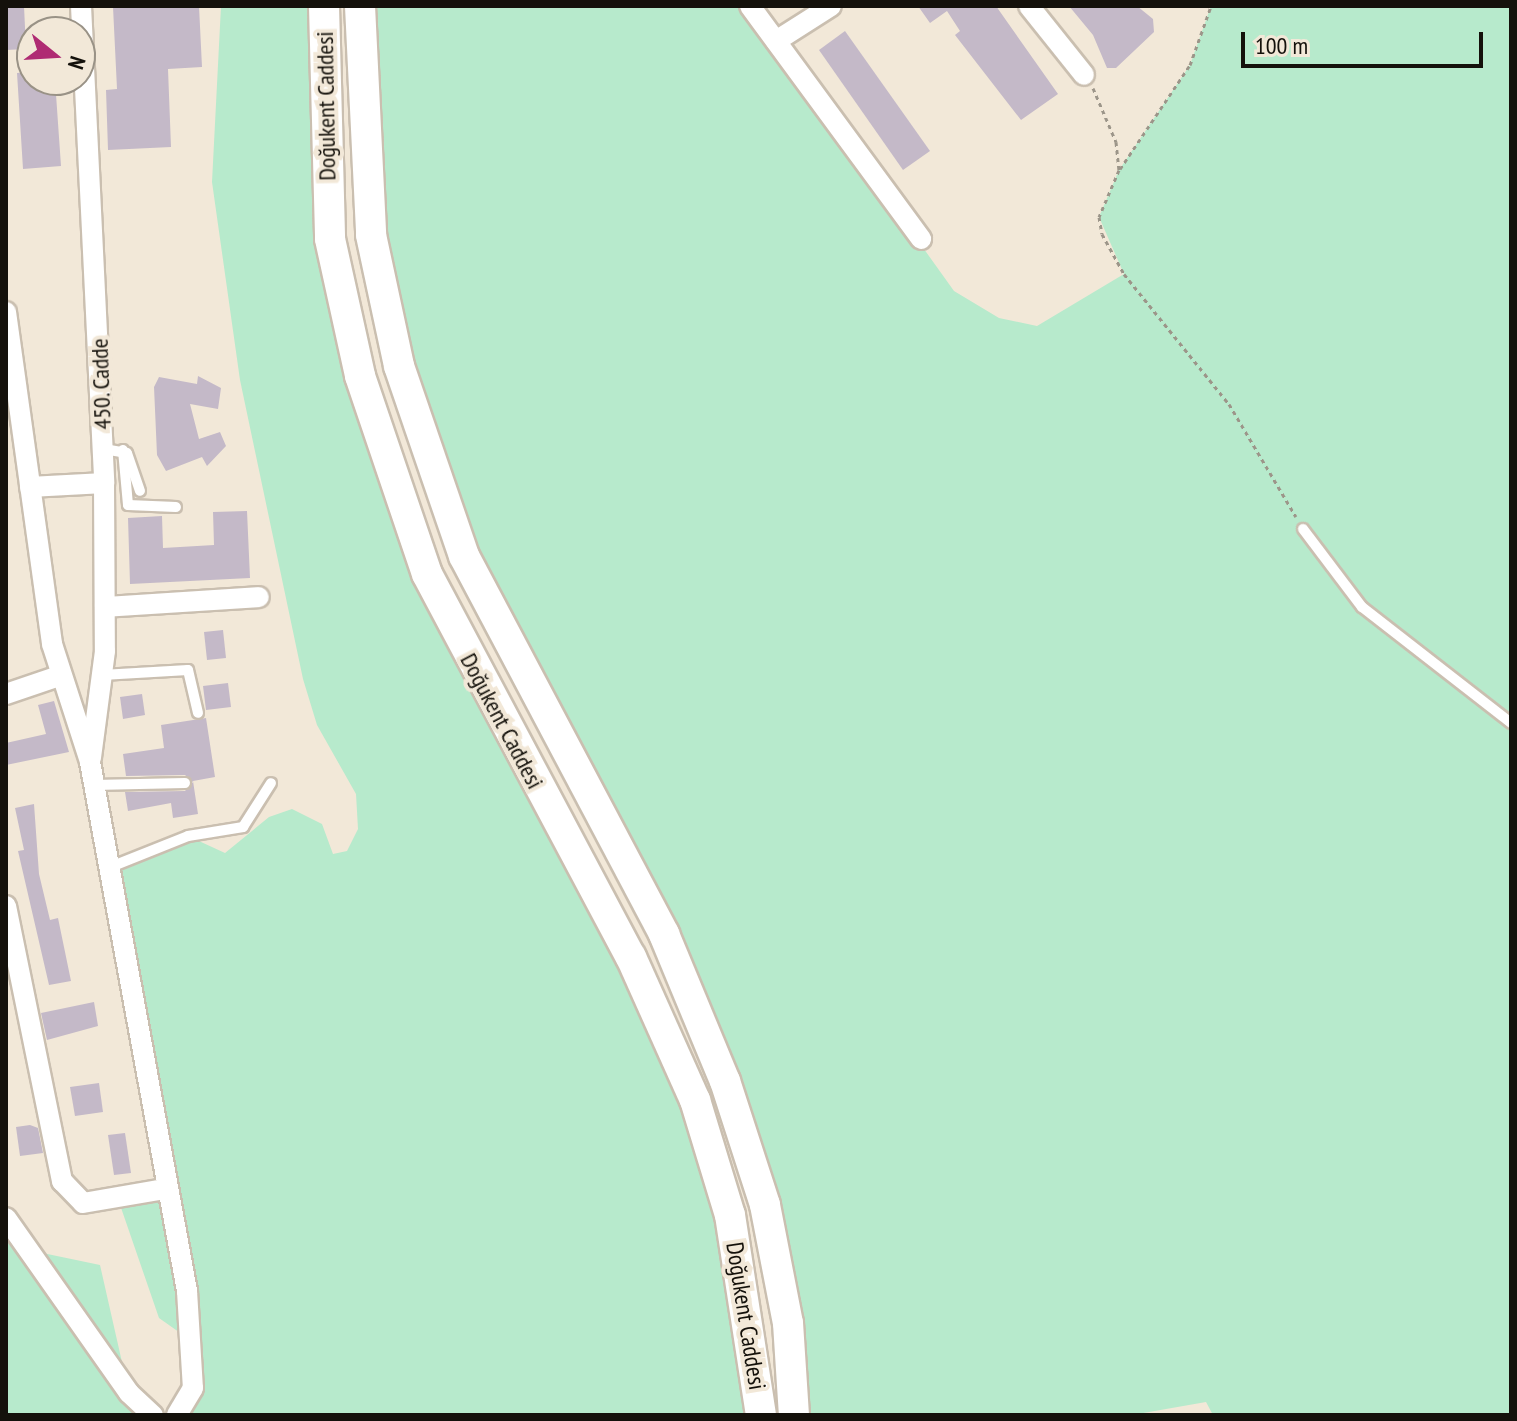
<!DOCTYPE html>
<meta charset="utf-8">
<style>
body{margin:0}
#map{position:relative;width:1517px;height:1421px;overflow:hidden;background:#f2e8d8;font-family:"PT Sans Narrow",sans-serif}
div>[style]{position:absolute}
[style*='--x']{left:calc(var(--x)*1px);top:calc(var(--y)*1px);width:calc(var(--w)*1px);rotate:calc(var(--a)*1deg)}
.green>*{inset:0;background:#b7eacc}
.building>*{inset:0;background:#c4b9c8}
.path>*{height:3px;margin-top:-1.5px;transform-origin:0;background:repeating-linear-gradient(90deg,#9c9589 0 4px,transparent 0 8px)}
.roads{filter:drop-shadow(2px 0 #cabfb0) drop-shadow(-2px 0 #cabfb0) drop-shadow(0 2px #cabfb0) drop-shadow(0 -2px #cabfb0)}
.lane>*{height:10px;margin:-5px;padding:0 5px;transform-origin:5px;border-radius:5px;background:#fff}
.street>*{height:20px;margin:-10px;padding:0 10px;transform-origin:10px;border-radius:10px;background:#fff}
.primary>*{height:30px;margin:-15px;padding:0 15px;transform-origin:15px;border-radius:15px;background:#fff}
span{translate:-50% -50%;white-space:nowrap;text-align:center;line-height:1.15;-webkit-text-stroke:8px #f2e8d8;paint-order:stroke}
.street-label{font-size:24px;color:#14110b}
.frame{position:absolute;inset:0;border:8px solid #14110b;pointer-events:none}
.north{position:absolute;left:16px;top:16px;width:80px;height:80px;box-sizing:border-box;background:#f2e8d8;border:2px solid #999286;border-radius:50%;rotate:108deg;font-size:22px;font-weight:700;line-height:32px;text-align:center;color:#14110b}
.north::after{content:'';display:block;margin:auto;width:28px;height:36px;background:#af2b73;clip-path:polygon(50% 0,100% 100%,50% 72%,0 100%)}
.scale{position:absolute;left:1241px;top:32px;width:242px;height:36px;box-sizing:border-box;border:4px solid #14110b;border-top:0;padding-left:10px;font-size:24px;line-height:28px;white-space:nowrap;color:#14110b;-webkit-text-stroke:6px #f2e8d8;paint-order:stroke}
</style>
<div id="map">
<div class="green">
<i style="clip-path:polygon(221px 6px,324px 6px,330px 239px,397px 491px,695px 1100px,761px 1415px,177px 1415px,193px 1342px,159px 1318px,118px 1199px,164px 1189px,108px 868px,188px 836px,225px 853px,269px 817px,292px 809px,322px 824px,333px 854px,347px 851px,358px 829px,356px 794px,317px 725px,303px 679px,240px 380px,212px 182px)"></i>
<i style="clip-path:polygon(360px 6px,750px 6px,954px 291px,999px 318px,1037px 326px,1124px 274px,1099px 217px,1119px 170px,1190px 65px,1211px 6px,1511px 6px,1511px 1415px,1213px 1415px,1206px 1402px,1132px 1415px,794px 1415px,725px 1081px,507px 640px,399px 366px)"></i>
<i style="clip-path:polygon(6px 1218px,33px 1251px,100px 1265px,129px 1393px,153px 1415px,6px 1415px)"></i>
</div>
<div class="building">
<i style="clip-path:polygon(6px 6px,24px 6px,26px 49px,6px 50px)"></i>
<i style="clip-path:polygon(199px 6px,202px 67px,168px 69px,171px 147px,108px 150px,106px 90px,117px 89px,113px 7px)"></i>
<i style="clip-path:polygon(918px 6px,996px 6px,1058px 94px,1021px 120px,955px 35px,960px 31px,947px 11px,930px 23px)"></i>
<i style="clip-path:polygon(1069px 6px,1137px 6px,1153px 19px,1154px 32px,1116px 68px,1107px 68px,1093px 35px)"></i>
<i style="clip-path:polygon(845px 31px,930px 151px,903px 170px,819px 50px)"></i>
<i style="clip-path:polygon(32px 72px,32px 80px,55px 80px,61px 166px,23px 169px,17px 73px)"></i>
<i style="clip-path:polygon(198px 376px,221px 388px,218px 409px,190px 404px,199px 439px,220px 432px,226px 446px,207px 466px,202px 457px,166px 471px,157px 455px,154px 387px,159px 377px,197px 384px)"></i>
<i style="clip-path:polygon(247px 511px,250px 578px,130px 584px,128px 518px,162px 516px,163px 548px,214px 545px,213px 512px)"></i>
<i style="clip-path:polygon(223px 630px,226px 658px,207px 660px,204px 632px)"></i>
<i style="clip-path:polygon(228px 683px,231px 707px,206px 710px,203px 686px)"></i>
<i style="clip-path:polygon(142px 694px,145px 715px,123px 719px,120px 697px)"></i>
<i style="clip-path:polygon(54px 701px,69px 752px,6px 765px,6px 743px,46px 734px,38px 705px)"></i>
<i style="clip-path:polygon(206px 718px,215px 777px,193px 781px,198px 814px,173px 818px,171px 803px,128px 811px,125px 792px,185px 791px,193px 782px,185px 775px,126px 776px,123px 754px,164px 748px,161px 725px)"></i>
<i style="clip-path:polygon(34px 804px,39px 874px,50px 920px,58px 918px,71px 981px,49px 985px,18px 851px,24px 850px,15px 808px)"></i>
<i style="clip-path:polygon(94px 1002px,98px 1026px,47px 1040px,41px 1013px)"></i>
<i style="clip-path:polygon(99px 1083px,103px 1112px,75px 1116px,70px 1087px)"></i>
<i style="clip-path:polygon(30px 1125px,38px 1128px,43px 1153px,20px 1156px,16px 1127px)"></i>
<i style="clip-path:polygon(125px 1133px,131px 1173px,114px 1175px,108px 1135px)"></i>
</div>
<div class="path">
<i style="--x:1093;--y:88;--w:59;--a:66.9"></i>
<i style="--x:1116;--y:142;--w:28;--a:84"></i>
<i style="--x:1119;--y:170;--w:51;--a:113.1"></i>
<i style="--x:1099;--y:217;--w:17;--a:80"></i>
<i style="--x:1102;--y:234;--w:46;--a:61.2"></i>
<i style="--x:1124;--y:274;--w:167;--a:51.1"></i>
<i style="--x:1229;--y:404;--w:131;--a:59.3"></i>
<i style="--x:1120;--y:169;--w:125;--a:-56.1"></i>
<i style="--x:1190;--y:65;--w:63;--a:-70.4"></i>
</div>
<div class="roads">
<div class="lane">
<i style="--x:104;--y:449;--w:23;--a:10"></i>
<i style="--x:127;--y:453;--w:40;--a:71.1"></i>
<i style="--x:123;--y:450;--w:55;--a:84.8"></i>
<i style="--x:128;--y:505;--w:48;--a:2.4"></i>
<i style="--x:1303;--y:529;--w:98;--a:52.9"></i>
<i style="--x:1362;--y:607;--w:189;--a:37.9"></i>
<i style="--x:102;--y:675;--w:86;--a:-3.3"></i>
<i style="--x:188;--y:670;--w:44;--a:76.9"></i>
<i style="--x:94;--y:785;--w:91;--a:-1.3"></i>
<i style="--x:108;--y:868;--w:86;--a:-21.8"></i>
<i style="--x:188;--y:836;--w:56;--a:-9.3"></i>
<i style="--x:243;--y:827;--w:52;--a:-57.5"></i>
</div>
<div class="street">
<i style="--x:81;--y:6;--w:478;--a:87.2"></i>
<i style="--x:104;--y:483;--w:168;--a:89.7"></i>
<i style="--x:105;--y:651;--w:108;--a:97.5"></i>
<i style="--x:750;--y:6;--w:289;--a:53.7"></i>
<i style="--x:1029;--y:6;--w:88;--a:51.4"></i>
<i style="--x:776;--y:41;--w:65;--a:-32.5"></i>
<i style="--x:6;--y:312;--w:335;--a:82.1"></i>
<i style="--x:52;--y:644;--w:124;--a:72.1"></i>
<i style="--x:90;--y:762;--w:538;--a:79.61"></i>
<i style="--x:187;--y:1291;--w:97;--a:86.5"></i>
<i style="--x:193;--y:1388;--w:31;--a:121"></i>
<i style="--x:30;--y:487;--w:74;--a:-3.1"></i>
<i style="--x:105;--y:607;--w:154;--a:-3.7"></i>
<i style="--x:6;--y:694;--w:56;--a:-18.8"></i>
<i style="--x:6;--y:906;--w:281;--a:78.5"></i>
<i style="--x:62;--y:1181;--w:30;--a:46"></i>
<i style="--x:83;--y:1203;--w:82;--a:-9.8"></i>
<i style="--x:6;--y:1218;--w:214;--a:54.9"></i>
<i style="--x:129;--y:1393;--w:33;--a:43"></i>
</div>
<div class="primary">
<i style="--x:324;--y:6;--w:233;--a:88.5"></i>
<i style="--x:330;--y:239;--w:140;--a:77.6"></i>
<i style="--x:360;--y:376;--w:209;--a:71.3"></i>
<i style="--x:427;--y:574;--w:434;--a:62"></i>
<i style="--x:631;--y:957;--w:157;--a:65.9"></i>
<i style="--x:695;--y:1100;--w:120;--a:73.1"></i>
<i style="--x:730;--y:1215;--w:202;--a:81.2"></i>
<i style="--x:360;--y:6;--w:229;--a:87.2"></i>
<i style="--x:371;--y:235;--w:134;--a:77.9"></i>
<i style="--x:399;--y:366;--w:201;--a:71.1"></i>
<i style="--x:464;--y:556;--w:428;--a:62.1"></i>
<i style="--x:664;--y:934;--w:159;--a:67.5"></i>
<i style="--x:725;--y:1081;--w:130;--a:72.1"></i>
<i style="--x:765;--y:1205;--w:120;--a:79"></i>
<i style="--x:788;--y:1323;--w:92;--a:86.3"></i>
</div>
</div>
<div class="street-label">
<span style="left:326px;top:106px;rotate:-91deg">Doğukent Caddesi</span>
<span style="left:101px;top:384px;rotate:-92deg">450. Cadde</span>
<span style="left:502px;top:721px;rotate:62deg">Doğukent Caddesi</span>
<span style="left:746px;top:1316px;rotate:81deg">Doğukent Caddesi</span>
</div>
<div class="frame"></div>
<div class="north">N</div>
<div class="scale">100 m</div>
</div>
